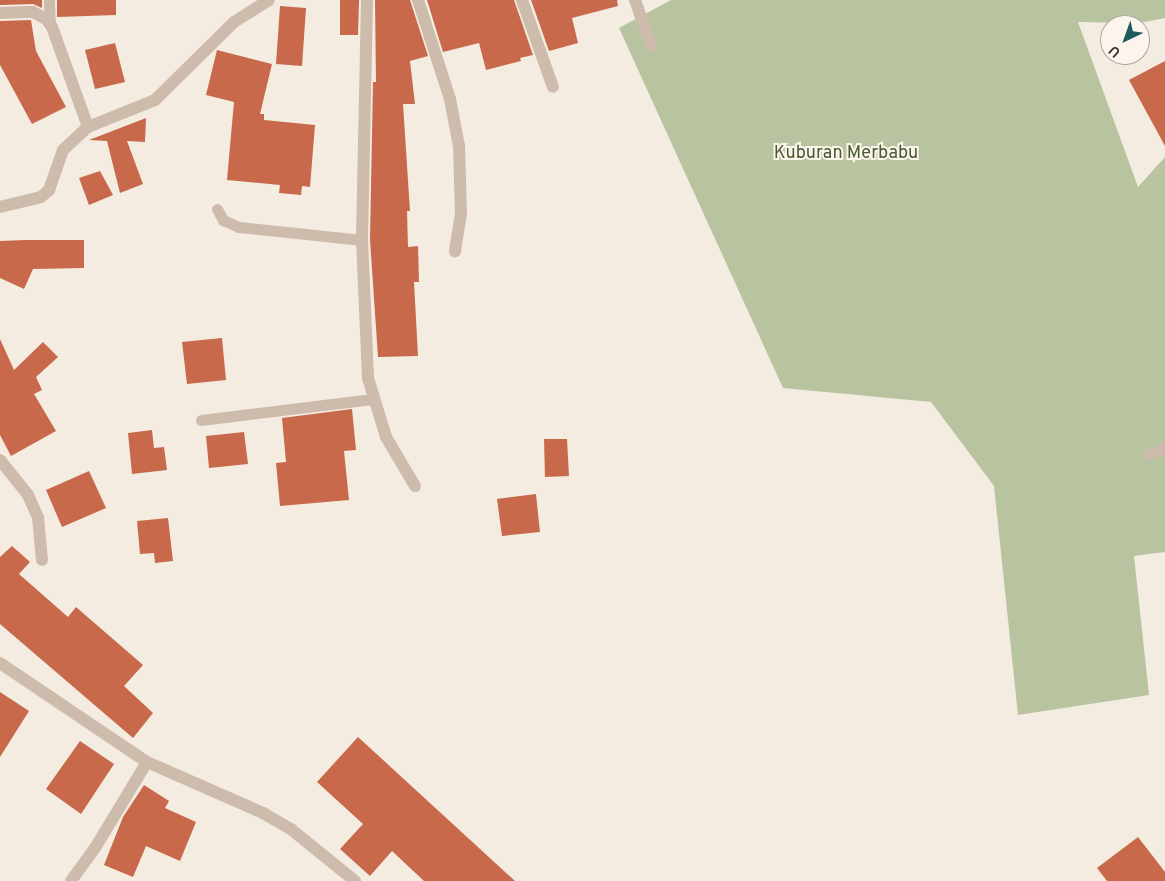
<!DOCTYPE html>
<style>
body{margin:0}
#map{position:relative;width:1165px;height:881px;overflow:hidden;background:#f4ebe1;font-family:Overpass,sans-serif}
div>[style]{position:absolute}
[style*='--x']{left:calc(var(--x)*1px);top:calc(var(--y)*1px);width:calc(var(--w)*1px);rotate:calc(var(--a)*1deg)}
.green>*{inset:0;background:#b8c4a0}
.building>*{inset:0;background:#c8694b}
.service>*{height:11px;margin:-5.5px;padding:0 5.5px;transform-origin:5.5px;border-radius:5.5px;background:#cdbbac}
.minor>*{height:12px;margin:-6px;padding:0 6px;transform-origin:6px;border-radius:6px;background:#cdbbac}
.tertiary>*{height:12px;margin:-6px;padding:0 6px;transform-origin:6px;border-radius:6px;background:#cdbbac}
span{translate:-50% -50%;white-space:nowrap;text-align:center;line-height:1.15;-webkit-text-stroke:4px #fbf5ee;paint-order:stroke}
.park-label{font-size:18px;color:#4a5a2e}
.north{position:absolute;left:1100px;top:15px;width:50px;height:50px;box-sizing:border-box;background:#fbf5ee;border:1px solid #aea6a0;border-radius:50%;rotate:222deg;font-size:14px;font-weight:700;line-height:20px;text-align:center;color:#3b302b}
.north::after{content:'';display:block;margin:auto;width:18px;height:22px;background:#1f5a5e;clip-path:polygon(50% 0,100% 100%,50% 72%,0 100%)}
</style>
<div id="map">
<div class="green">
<i style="clip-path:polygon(671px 0,1165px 0,1165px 18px,1139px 23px,1078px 22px,1138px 187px,1165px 157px,1165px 552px,1134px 556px,1149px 695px,1018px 715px,994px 486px,931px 402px,783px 388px,619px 28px)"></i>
</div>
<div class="building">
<i style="clip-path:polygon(0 0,42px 0,42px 8px,33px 4px,0 5px)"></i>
<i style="clip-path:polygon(57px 0,116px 0,116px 15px,57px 17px)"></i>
<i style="clip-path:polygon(340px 0,359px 0,358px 35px,340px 35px)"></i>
<i style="clip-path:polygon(375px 0,410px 0,428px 56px,410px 61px,415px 104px,403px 104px,410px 211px,407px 211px,408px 247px,418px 246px,419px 282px,414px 282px,418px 356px,378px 357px,370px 240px,373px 82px,376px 82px)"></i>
<i style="clip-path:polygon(427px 0,514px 0,533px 55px,520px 58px,521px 61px,486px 70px,479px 43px,443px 52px)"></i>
<i style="clip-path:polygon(531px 0,617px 0,618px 6px,572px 18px,578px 43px,549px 51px)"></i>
<i style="clip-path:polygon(280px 6px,306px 8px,302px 66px,276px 64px)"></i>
<i style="clip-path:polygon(31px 20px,36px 51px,66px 107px,32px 124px,0 65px,0 21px)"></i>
<i style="clip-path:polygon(115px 43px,125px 82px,95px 89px,85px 50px)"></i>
<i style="clip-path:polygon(217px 50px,272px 64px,260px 114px,264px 114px,264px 120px,315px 125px,310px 187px,302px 186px,301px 195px,279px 193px,280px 185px,227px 180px,234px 102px,206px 95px)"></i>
<i style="clip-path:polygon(1165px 61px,1165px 146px,1129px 80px)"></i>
<i style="clip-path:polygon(146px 118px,145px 142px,127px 141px,143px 184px,120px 193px,107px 141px,89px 140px)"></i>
<i style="clip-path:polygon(100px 171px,113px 195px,89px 205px,79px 178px)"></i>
<i style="clip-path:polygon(25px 240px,84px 240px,84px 268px,33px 269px,24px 289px,0 278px,0 241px)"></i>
<i style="clip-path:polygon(222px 338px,226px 380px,187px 384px,182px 342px)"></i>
<i style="clip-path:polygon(0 339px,14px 370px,43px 342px,58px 357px,36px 377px,42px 390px,34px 394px,56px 431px,11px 456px,0 435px)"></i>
<i style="clip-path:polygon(352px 409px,356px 450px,344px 451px,349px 500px,280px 506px,276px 463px,286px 462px,282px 418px)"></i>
<i style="clip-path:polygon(152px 430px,154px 448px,164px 447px,167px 470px,132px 474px,128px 433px)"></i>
<i style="clip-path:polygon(244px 432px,248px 464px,209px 468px,206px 436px)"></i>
<i style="clip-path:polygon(544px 439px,567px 439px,569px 476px,545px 477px)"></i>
<i style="clip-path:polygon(89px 471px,106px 508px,62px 527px,46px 490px)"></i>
<i style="clip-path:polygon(536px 494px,540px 532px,502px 536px,497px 499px)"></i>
<i style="clip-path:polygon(168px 518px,173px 561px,155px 563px,154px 553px,140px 554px,137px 521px)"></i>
<i style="clip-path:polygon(12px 546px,30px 562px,19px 574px,68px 617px,76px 607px,143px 665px,124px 686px,153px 713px,133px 738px,0 624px,0 557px)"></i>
<i style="clip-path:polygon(0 692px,29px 711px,0 757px)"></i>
<i style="clip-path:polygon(358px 737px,515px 881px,424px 881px,392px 851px,370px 876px,340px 849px,363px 824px,317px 782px)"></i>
<i style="clip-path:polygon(80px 741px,114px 764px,81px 814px,46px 789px)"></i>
<i style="clip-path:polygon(144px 785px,169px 801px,165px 808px,196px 822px,180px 861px,146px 846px,133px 877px,104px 865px,123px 817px)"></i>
<i style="clip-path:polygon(1138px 837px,1165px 872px,1165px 881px,1107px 881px,1097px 868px)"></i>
</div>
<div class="service">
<i style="--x:49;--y:0;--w:24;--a:88"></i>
<i style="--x:217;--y:209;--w:13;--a:61"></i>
<i style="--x:223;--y:220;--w:17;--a:24"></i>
<i style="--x:239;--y:227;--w:124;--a:6"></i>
<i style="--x:201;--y:420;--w:173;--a:-7"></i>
<i style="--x:1148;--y:455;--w:19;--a:-25"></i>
</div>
<div class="minor">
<i style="--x:367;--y:0;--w:240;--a:91.2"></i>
<i style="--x:362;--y:240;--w:138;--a:87.5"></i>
<i style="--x:368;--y:378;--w:62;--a:73"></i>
<i style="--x:386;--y:437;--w:57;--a:59.4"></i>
<i style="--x:418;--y:0;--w:104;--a:72.1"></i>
<i style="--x:450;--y:99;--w:48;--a:79.2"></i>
<i style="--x:459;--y:146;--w:67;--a:88.3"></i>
<i style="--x:461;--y:213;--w:39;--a:99"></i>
<i style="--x:522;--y:0;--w:92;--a:70.4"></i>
<i style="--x:635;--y:0;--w:48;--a:70.4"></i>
<i style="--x:0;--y:13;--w:33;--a:-2"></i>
<i style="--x:33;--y:12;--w:15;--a:28"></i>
<i style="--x:46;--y:19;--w:10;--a:53"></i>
<i style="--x:52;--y:27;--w:106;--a:70.2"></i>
<i style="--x:0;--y:207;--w:42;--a:-13.7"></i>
<i style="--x:41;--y:197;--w:11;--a:-41"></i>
<i style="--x:49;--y:190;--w:42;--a:-70.7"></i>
<i style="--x:63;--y:150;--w:34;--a:-43"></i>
<i style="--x:88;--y:127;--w:72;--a:-21.9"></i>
<i style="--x:155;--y:100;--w:111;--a:-44.6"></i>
<i style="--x:234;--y:22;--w:41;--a:-32.2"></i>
<i style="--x:0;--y:460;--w:45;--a:51.3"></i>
<i style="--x:28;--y:495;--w:24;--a:66"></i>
<i style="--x:38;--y:517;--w:43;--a:84.7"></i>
<i style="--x:71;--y:881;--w:41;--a:-54"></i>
<i style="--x:95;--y:848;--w:100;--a:-58.8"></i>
</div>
<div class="tertiary">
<i style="--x:0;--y:663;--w:177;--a:34"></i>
<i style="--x:147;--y:762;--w:127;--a:23.7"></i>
<i style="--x:263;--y:813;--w:34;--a:30"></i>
<i style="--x:292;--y:830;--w:81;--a:39"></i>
</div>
<div class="park-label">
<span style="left:846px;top:154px">Kuburan Merbabu</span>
</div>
<div class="north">U</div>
</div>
